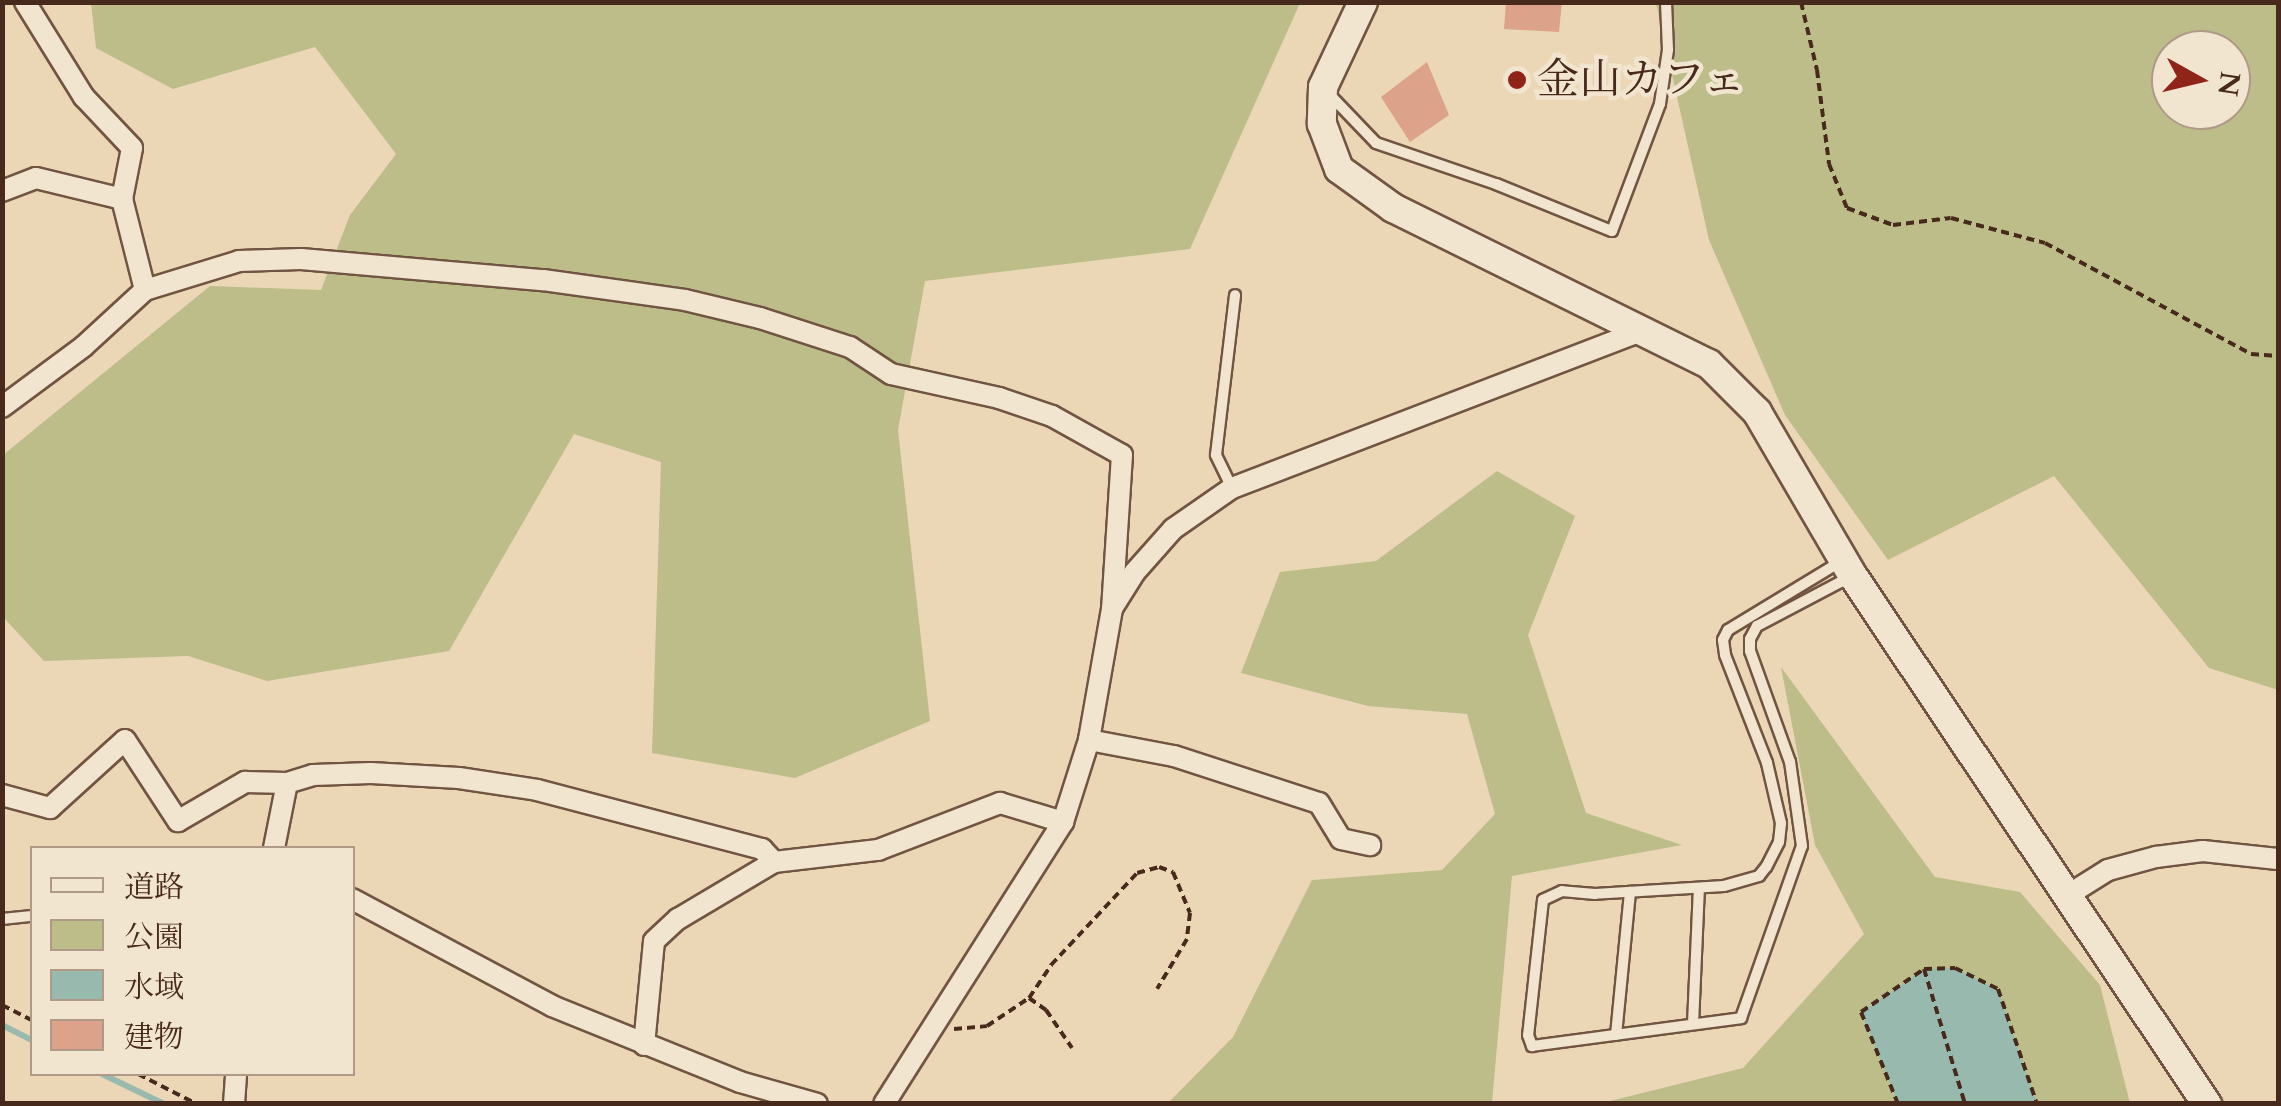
<!DOCTYPE html>
<meta charset="utf-8">
<style>
body{margin:0}
#map{position:relative;width:2281px;height:1106px;overflow:hidden;background:#ebd7b5;font-family:Cardo,"Noto Serif JP",serif}
div>[style]{position:absolute}
[style*='--x']{left:calc(var(--x)*1px);top:calc(var(--y)*1px);width:calc(var(--w)*1px);rotate:calc(var(--a)*1deg)}
.green>*{inset:0;background:#bdbd8a}
.water>*{inset:0;background:#98baae}
.stream>*{height:6px;margin:-3px;padding:0 3px;transform-origin:3px;border-radius:3px;background:#98baae}
.building>*{inset:0;background:#dca28a}
.path>*{height:4px;margin-top:-2px;transform-origin:0;background:repeating-linear-gradient(90deg,#482a1c 0 8px,transparent 0 13px)}
.roads{filter:drop-shadow(2px 0 #715542) drop-shadow(-2px 0 #715542) drop-shadow(0 2px #715542) drop-shadow(0 -2px #715542)}
.lane>*{height:10px;margin:-5px;padding:0 5px;transform-origin:5px;border-radius:5px;background:#f2e5cf}
.street>*{height:20px;margin:-10px;padding:0 10px;transform-origin:10px;border-radius:10px;background:#f2e5cf}
.secondary>*{height:28px;margin:-14px;padding:0 14px;transform-origin:14px;border-radius:14px;background:#f2e5cf}
.dots>*{width:28px;height:28px;translate:-50% -50%;box-sizing:border-box;border:5px solid #f2e5cf;border-radius:50%}
span{translate:-50% -50%;white-space:nowrap;text-align:center;line-height:1.15;-webkit-text-stroke:9px #f2e5cf;paint-order:stroke}
.poi-label{font-size:42px;color:#482a1c}
.left{translate:0 -50%;text-align:left}
.frame{position:absolute;inset:0;border:5px solid #482a1c;pointer-events:none}
.legend{position:absolute;left:30px;top:846px;width:325px;height:230px;box-sizing:border-box;background:#f2e5cf;border:2px solid #ae9a87;margin:0;padding:12px 18px;list-style:none;font-size:30px;color:#482a1c}
.legend li{display:flex;align-items:center;gap:20px;height:50px}
.legend b{width:50px;border:2px solid #ae9a87}
.north{position:absolute;left:2151px;top:30px;width:100px;height:100px;box-sizing:border-box;background:#f2e5cf;border:2px solid #ae9a87;border-radius:50%;rotate:98deg;font-size:28px;font-weight:700;line-height:40px;text-align:center;color:#482a1c}
.north::after{content:'';display:block;margin:auto;width:35px;height:45px;background:#8f2418;clip-path:polygon(50% 0,100% 100%,50% 72%,0 100%)}
</style>
<div id="map">
<div class="green">
<i style="clip-path:polygon(91px 3px,1300px 3px,1190px 249px,925px 281px,898px 430px,930px 721px,795px 778px,652px 753px,661px 462px,574px 434px,449px 651px,267px 681px,188px 656px,44px 661px,3px 617px,3px 455px,210px 286px,321px 290px,350px 215px,396px 154px,315px 47px,173px 89px,96px 48px)"></i>
<i style="clip-path:polygon(evenodd,1656px 3px,2278px 3px,2278px 690px,2209px 668px,2054px 476px,1888px 560px,1785px 415px,1709px 240px,1656px 3px,2171px 50px,2231px 50px,2231px 110px,2171px 110px,2171px 50px)"></i>
<i style="clip-path:polygon(1497px 471px,1575px 516px,1528px 635px,1586px 813px,1682px 845px,1512px 876px,1492px 1103px,1168px 1103px,1233px 1037px,1312px 880px,1442px 870px,1495px 814px,1467px 714px,1368px 706px,1241px 673px,1280px 572px,1376px 561px)"></i>
<i style="clip-path:polygon(1781px 667px,1935px 877px,2020px 892px,2100px 985px,2130px 1103px,1598px 1104px,1743px 1068px,1864px 934px,1815px 845px)"></i>
</div>
<div class="water">
<i style="clip-path:polygon(1955px 968px,1998px 989px,2037px 1103px,1898px 1103px,1861px 1012px,1924px 969px)"></i>
</div>
<div class="stream">
<i style="--x:2;--y:1025;--w:34;--a:27"></i>
<i style="--x:102;--y:1074;--w:69;--a:25.8"></i>
</div>
<div class="building">
<i style="clip-path:polygon(1506px 2px,1562px 2px,1559px 32px,1504px 29px)"></i>
<i style="clip-path:polygon(1427px 62px,1449px 115px,1410px 142px,1381px 97px)"></i>
</div>
<div class="path">
<i style="--x:1801;--y:2;--w:70;--a:76.8"></i>
<i style="--x:1817;--y:70;--w:95;--a:82.7"></i>
<i style="--x:1829;--y:164;--w:48;--a:67.8"></i>
<i style="--x:1847;--y:208;--w:49;--a:20.3"></i>
<i style="--x:1893;--y:225;--w:58;--a:-6.9"></i>
<i style="--x:1951;--y:218;--w:97;--a:14.9"></i>
<i style="--x:2045;--y:243;--w:234;--a:28.3"></i>
<i style="--x:2251;--y:354;--w:27;--a:4"></i>
<i style="--x:1924;--y:969;--w:141;--a:73.1"></i>
<i style="--x:1029;--y:998;--w:40;--a:-56"></i>
<i style="--x:1051;--y:965;--w:126;--a:-46.9"></i>
<i style="--x:1137;--y:873;--w:23;--a:-15"></i>
<i style="--x:1159;--y:867;--w:15;--a:20"></i>
<i style="--x:1173;--y:872;--w:44;--a:67.5"></i>
<i style="--x:1190;--y:913;--w:26;--a:97"></i>
<i style="--x:1187;--y:939;--w:58;--a:121"></i>
<i style="--x:2;--y:1005;--w:34;--a:27"></i>
<i style="--x:954;--y:1029;--w:33;--a:-5"></i>
<i style="--x:987;--y:1026;--w:50;--a:-33.7"></i>
<i style="--x:1029;--y:998;--w:21;--a:35"></i>
<i style="--x:1046;--y:1010;--w:46;--a:55.6"></i>
<i style="--x:138;--y:1074;--w:66;--a:27"></i>
<i style="--x:1898;--y:1104;--w:99;--a:-111.9"></i>
<i style="--x:1861;--y:1012;--w:76;--a:-34.3"></i>
<i style="--x:1924;--y:969;--w:31;--a:-2"></i>
<i style="--x:1955;--y:968;--w:48;--a:26"></i>
<i style="--x:1998;--y:989;--w:121;--a:71.3"></i>
</div>
<div class="roads">
<div class="lane">
<i style="--x:1330;--y:95;--w:66;--a:46.2"></i>
<i style="--x:1376;--y:143;--w:127;--a:18.9"></i>
<i style="--x:1496;--y:184;--w:125;--a:22.1"></i>
<i style="--x:1612;--y:231;--w:136;--a:-69.3"></i>
<i style="--x:1660;--y:104;--w:55;--a:-81.6"></i>
<i style="--x:1668;--y:50;--w:48;--a:-92.4"></i>
<i style="--x:1232;--y:488;--w:37;--a:-116"></i>
<i style="--x:1216;--y:455;--w:161;--a:-83.2"></i>
<i style="--x:1840;--y:562;--w:131;--a:148.7"></i>
<i style="--x:1728;--y:630;--w:11;--a:117"></i>
<i style="--x:1723;--y:640;--w:15;--a:82"></i>
<i style="--x:1725;--y:655;--w:116;--a:68.7"></i>
<i style="--x:1767;--y:763;--w:62;--a:76.9"></i>
<i style="--x:1781;--y:823;--w:19;--a:96"></i>
<i style="--x:1779;--y:842;--w:28;--a:117"></i>
<i style="--x:1766;--y:867;--w:11;--a:128"></i>
<i style="--x:1759;--y:876;--w:36;--a:164"></i>
<i style="--x:1724;--y:886;--w:129;--a:176.5"></i>
<i style="--x:1595;--y:894;--w:33;--a:-175"></i>
<i style="--x:1562;--y:891;--w:21;--a:155"></i>
<i style="--x:1543;--y:900;--w:136;--a:96.3"></i>
<i style="--x:1528;--y:1035;--w:12;--a:70"></i>
<i style="--x:1532;--y:1046;--w:211;--a:-7.6"></i>
<i style="--x:1741;--y:1018;--w:182;--a:-70.5"></i>
<i style="--x:1802;--y:846;--w:85;--a:-98.1"></i>
<i style="--x:1790;--y:762;--w:118;--a:-109.8"></i>
<i style="--x:1750;--y:651;--w:12;--a:-90"></i>
<i style="--x:1750;--y:639;--w:15;--a:-62"></i>
<i style="--x:1757;--y:626;--w:107;--a:-27.8"></i>
<i style="--x:2;--y:919;--w:30;--a:-6"></i>
<i style="--x:1693;--y:1024;--w:136;--a:-87.5"></i>
<i style="--x:1616;--y:1035;--w:144;--a:-84.4"></i>
</div>
<div class="street">
<i style="--x:25;--y:2;--w:112;--a:58.2"></i>
<i style="--x:84;--y:97;--w:70;--a:46.7"></i>
<i style="--x:132;--y:148;--w:52;--a:101.1"></i>
<i style="--x:122;--y:199;--w:94;--a:75.8"></i>
<i style="--x:2;--y:191;--w:36;--a:-21"></i>
<i style="--x:36;--y:178;--w:89;--a:13.7"></i>
<i style="--x:2;--y:407;--w:102;--a:-36.6"></i>
<i style="--x:84;--y:346;--w:83;--a:-42.6"></i>
<i style="--x:145;--y:290;--w:98;--a:-17.1"></i>
<i style="--x:239;--y:261;--w:62;--a:-1.8"></i>
<i style="--x:301;--y:259;--w:243;--a:5"></i>
<i style="--x:543;--y:280;--w:143;--a:8"></i>
<i style="--x:685;--y:300;--w:77;--a:13.5"></i>
<i style="--x:760;--y:318;--w:95;--a:17.9"></i>
<i style="--x:850;--y:347;--w:49;--a:33.4"></i>
<i style="--x:891;--y:374;--w:111;--a:12.5"></i>
<i style="--x:999;--y:398;--w:56;--a:18.8"></i>
<i style="--x:1052;--y:416;--w:80;--a:29.1"></i>
<i style="--x:1122;--y:455;--w:154;--a:93.7"></i>
<i style="--x:1112;--y:609;--w:133;--a:100"></i>
<i style="--x:1089;--y:740;--w:86;--a:107.6"></i>
<i style="--x:1063;--y:822;--w:334;--a:122.4"></i>
<i style="--x:1113;--y:607;--w:40;--a:-58"></i>
<i style="--x:1134;--y:573;--w:59;--a:-48.4"></i>
<i style="--x:1173;--y:529;--w:72;--a:-34.8"></i>
<i style="--x:1232;--y:488;--w:441;--a:-21"></i>
<i style="--x:1089;--y:740;--w:86;--a:10.7"></i>
<i style="--x:1174;--y:756;--w:152;--a:18"></i>
<i style="--x:1319;--y:803;--w:42;--a:58.6"></i>
<i style="--x:1341;--y:839;--w:30;--a:12"></i>
<i style="--x:2;--y:795;--w:50;--a:15.2"></i>
<i style="--x:50;--y:808;--w:101;--a:-42.2"></i>
<i style="--x:125;--y:740;--w:97;--a:56.8"></i>
<i style="--x:178;--y:821;--w:78;--a:-30.2"></i>
<i style="--x:245;--y:782;--w:42;--a:1.4"></i>
<i style="--x:287;--y:783;--w:27;--a:-17"></i>
<i style="--x:313;--y:775;--w:58;--a:-2"></i>
<i style="--x:371;--y:773;--w:88;--a:3.3"></i>
<i style="--x:459;--y:778;--w:79;--a:8.7"></i>
<i style="--x:537;--y:790;--w:233;--a:14.7"></i>
<i style="--x:762;--y:849;--w:18;--a:47"></i>
<i style="--x:774;--y:862;--w:105;--a:-6.6"></i>
<i style="--x:878;--y:850;--w:131;--a:-21.1"></i>
<i style="--x:1000;--y:803;--w:66;--a:16.8"></i>
<i style="--x:274;--y:848;--w:66;--a:-78.7"></i>
<i style="--x:2068;--y:895;--w:47;--a:-32"></i>
<i style="--x:2108;--y:870;--w:50;--a:-15.2"></i>
<i style="--x:2156;--y:857;--w:47;--a:-7.3"></i>
<i style="--x:2203;--y:851;--w:75;--a:6.1"></i>
<i style="--x:352;--y:899;--w:227;--a:28.1"></i>
<i style="--x:552;--y:1006;--w:203;--a:22"></i>
<i style="--x:740;--y:1082;--w:80;--a:15.9"></i>
<i style="--x:644;--y:1045;--w:104;--a:-84.5"></i>
<i style="--x:654;--y:941;--w:33;--a:-43"></i>
<i style="--x:678;--y:919;--w:112;--a:-30.7"></i>
<i style="--x:234;--y:1104;--w:30;--a:-86"></i>
</div>
<div class="secondary">
<i style="--x:1363;--y:2;--w:94;--a:115.2"></i>
<i style="--x:1323;--y:87;--w:37;--a:92"></i>
<i style="--x:1322;--y:124;--w:48;--a:69.3"></i>
<i style="--x:1339;--y:169;--w:67;--a:35.8"></i>
<i style="--x:1393;--y:208;--w:352;--a:26.3"></i>
<i style="--x:1709;--y:364;--w:68;--a:45"></i>
<i style="--x:1757;--y:412;--w:190;--a:59.7"></i>
<i style="--x:1853;--y:576;--w:636;--a:56.16"></i>
</div>
</div>
<div class="dots">
<i style="left:1517px;top:80px;background:#8f2418"></i>
</div>
<div class="poi-label">
<span class="left" style="left:1537px;top:80px">金山カフェ</span>
</div>
<div class="frame"></div>
<ul class="legend">
<li><b style="height:12px;background:#f2e5cf"></b>道路</li>
<li><b style="height:28px;background:#bdbd8a"></b>公園</li>
<li><b style="height:28px;background:#98baae"></b>水域</li>
<li><b style="height:28px;background:#dca28a"></b>建物</li>
</ul>
<div class="north">N</div>
</div>
